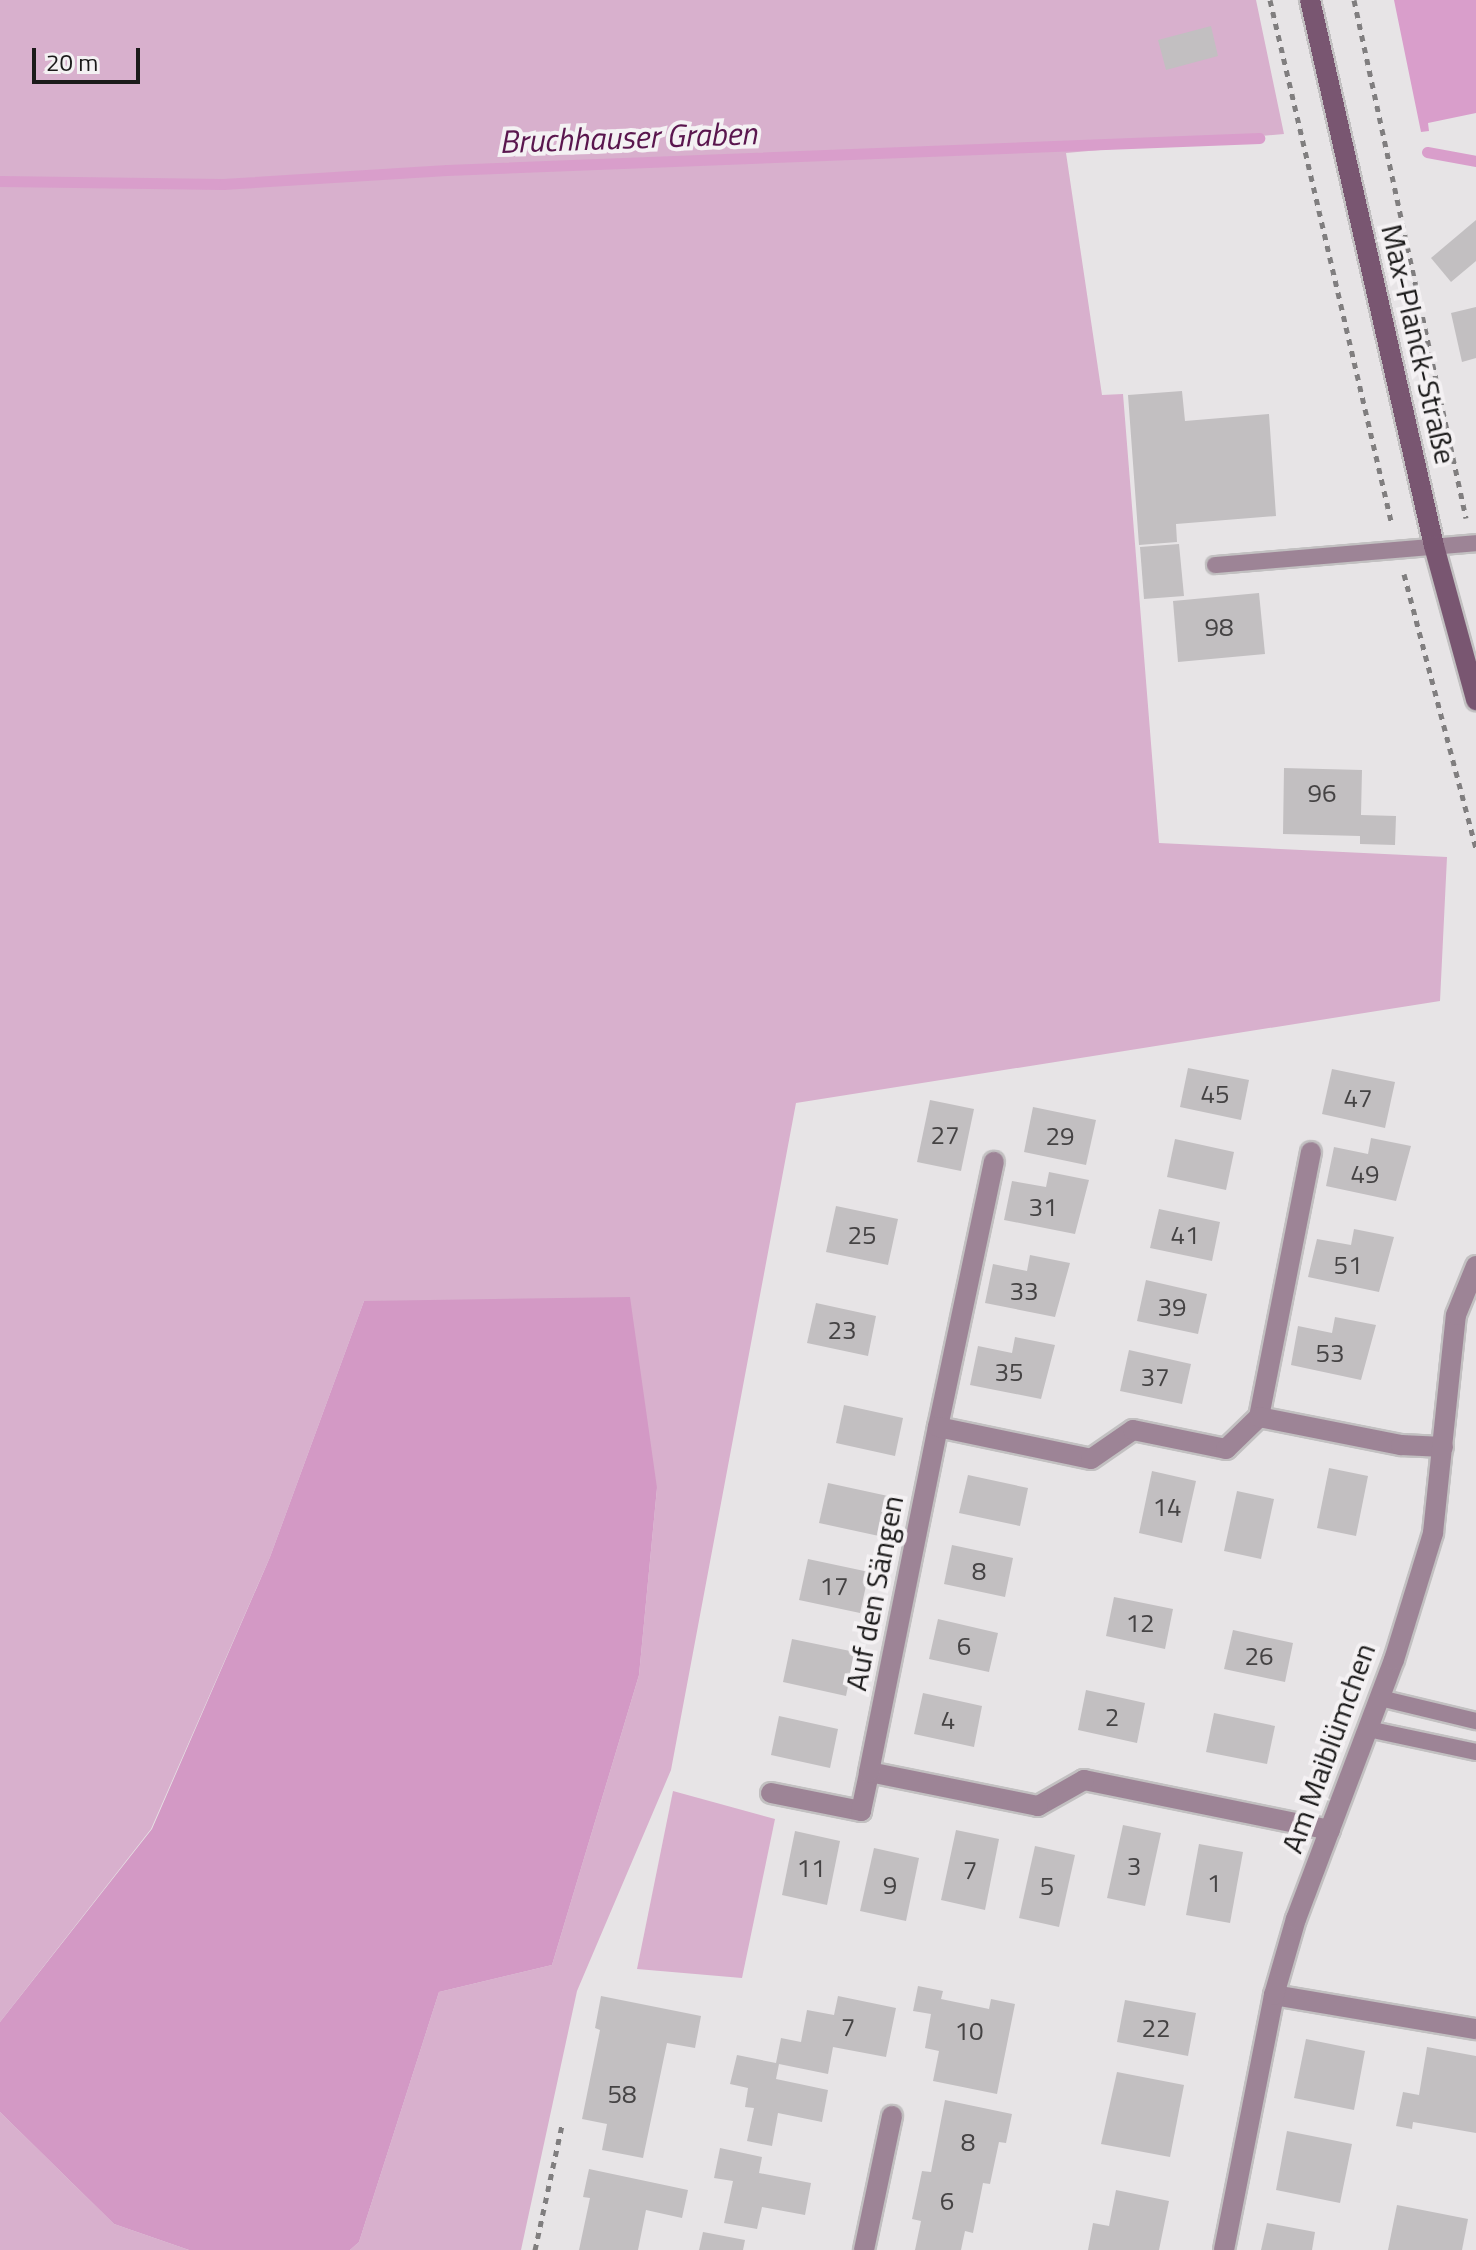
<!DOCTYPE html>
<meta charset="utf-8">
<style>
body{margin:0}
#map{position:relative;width:1476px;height:2250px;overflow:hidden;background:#e7e4e6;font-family:"Titillium Web",sans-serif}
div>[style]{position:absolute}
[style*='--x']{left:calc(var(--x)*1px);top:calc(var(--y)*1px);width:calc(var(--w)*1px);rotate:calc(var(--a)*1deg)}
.green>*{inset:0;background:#d8b0cd}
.forest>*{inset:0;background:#d399c5}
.water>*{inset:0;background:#d99ecb}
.stream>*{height:11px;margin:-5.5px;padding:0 5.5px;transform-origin:5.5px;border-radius:5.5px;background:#d99ecb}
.building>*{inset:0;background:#c2bfc1}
.path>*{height:5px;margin-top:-2.5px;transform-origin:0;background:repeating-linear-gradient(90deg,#807e7f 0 6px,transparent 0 12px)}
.roads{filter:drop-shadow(2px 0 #c2c0c1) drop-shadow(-2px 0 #c2c0c1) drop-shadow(0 2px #c2c0c1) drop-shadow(0 -2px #c2c0c1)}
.lane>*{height:16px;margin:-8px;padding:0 8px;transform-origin:8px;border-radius:8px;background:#9d8496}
.street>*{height:20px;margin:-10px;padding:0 10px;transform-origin:10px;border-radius:10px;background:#9d8496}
.secondary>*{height:20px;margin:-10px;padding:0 10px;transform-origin:10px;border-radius:10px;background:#795671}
span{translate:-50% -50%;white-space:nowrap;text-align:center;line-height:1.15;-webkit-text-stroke:8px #f4f1f3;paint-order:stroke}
.number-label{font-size:26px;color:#454344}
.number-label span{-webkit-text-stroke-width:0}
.street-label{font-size:30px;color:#1b1a1a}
.water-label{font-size:32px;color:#5a164e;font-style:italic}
.scale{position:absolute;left:32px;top:48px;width:108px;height:36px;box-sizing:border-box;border:4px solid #1b1a1a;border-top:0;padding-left:10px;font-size:24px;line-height:28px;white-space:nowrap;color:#1b1a1a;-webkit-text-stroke:6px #f4f1f3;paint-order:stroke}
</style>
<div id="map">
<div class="green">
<i style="clip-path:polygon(0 0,1256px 0,1284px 134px,1066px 153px,1102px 395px,1123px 394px,1159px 843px,1447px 857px,1440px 1001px,796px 1103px,671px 1770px,577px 1991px,521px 2250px,350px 2250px,359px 2242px,439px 1992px,552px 1965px,639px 1675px,657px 1488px,364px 1301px,270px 1557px,151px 1829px,0 2022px)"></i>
<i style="clip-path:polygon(673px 1791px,775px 1819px,742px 1978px,637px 1969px)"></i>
<i style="clip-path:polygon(0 2112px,114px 2224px,189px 2250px,0 2250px)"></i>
</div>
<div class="forest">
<i style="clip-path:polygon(630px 1297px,657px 1488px,639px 1675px,552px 1965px,439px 1992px,359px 2242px,350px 2250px,189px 2250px,114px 2224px,0 2112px,0 2022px,152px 1829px,270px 1557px,364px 1301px)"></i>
</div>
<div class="water">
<i style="clip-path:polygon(1394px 0,1476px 0,1476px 113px,1428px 123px,1429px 131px,1421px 132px)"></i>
</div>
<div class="stream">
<i style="--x:1427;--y:152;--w:50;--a:10.4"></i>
<i style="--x:0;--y:181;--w:223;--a:0.8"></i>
<i style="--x:223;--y:184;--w:224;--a:-3.6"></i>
<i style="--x:447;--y:170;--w:813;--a:-2.26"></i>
</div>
<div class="building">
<i style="clip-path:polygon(1211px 26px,1218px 56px,1166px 70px,1158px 40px)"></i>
<i style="clip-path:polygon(1476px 220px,1476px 261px,1451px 282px,1431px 258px)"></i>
<i style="clip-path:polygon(1476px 307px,1476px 358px,1462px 362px,1451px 313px)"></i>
<i style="clip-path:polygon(1182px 391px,1185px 421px,1269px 414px,1276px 516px,1176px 524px,1177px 542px,1139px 545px,1128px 395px)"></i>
<i style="clip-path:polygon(1179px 544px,1184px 596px,1144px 599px,1140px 547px)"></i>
<i style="clip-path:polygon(1259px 593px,1265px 654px,1178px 662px,1173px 601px)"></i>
<i style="clip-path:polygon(1284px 768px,1362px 770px,1361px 815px,1396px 816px,1395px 845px,1360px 844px,1360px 836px,1283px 834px)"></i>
<i style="clip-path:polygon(1188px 1068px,1249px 1080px,1241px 1120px,1180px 1107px)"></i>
<i style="clip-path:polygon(1332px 1069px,1395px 1082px,1385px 1128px,1322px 1114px)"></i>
<i style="clip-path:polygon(930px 1100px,974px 1109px,961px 1171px,917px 1162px)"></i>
<i style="clip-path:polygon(1033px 1107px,1096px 1120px,1086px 1165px,1024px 1152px)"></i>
<i style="clip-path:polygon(1371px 1138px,1411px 1146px,1396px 1201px,1326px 1186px,1334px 1147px,1368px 1154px)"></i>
<i style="clip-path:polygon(1175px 1139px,1234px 1152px,1226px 1190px,1167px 1177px)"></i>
<i style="clip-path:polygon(1049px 1172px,1089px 1180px,1075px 1234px,1004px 1220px,1012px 1181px,1046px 1187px)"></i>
<i style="clip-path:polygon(836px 1206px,898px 1219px,888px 1265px,826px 1252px)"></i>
<i style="clip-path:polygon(1159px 1209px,1220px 1222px,1212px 1261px,1150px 1248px)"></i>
<i style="clip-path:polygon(1354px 1229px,1394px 1237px,1379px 1292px,1308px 1277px,1317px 1239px,1351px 1245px)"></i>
<i style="clip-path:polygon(1030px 1255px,1070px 1263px,1055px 1317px,985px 1303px,993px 1264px,1027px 1271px)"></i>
<i style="clip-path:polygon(1146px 1280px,1207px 1294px,1198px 1334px,1137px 1321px)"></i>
<i style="clip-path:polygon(816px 1303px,876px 1316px,868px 1356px,807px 1343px)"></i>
<i style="clip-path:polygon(1335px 1317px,1376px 1325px,1361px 1380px,1291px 1365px,1298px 1326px,1332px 1333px)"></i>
<i style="clip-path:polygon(1015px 1337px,1055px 1345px,1041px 1399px,970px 1385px,978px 1346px,1012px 1353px)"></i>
<i style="clip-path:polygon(1129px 1350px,1191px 1364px,1182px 1404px,1120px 1391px)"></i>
<i style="clip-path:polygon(844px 1405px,903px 1418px,895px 1456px,836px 1443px)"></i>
<i style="clip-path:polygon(1329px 1468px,1368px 1476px,1356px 1536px,1317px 1528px)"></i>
<i style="clip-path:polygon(1152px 1471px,1196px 1481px,1182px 1543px,1139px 1533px)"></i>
<i style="clip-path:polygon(968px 1475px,1028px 1488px,1020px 1526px,959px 1513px)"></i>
<i style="clip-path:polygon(828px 1483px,888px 1496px,879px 1536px,819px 1523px)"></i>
<i style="clip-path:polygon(1237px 1491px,1274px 1499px,1261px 1559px,1224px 1551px)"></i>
<i style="clip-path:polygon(952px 1545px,1013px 1558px,1005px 1597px,944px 1584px)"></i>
<i style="clip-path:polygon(808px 1559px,869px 1572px,860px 1613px,799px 1600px)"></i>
<i style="clip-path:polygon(1114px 1597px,1173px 1609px,1165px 1649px,1106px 1636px)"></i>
<i style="clip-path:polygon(938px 1619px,998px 1633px,989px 1672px,929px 1659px)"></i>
<i style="clip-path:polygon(1233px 1630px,1293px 1643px,1285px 1682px,1224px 1669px)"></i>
<i style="clip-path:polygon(792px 1639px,855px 1652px,846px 1696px,783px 1682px)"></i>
<i style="clip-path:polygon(1086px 1690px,1145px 1703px,1137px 1743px,1078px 1730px)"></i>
<i style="clip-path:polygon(923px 1693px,982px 1706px,974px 1747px,914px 1734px)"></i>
<i style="clip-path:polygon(1214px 1713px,1275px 1726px,1267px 1764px,1206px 1752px)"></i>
<i style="clip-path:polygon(779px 1716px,838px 1729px,830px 1768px,771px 1755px)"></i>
<i style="clip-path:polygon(1123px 1825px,1161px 1833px,1145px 1906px,1107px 1898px)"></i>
<i style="clip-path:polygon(956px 1830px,999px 1839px,985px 1910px,941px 1900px)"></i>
<i style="clip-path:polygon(795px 1831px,840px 1841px,827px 1905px,782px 1895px)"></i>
<i style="clip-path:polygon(1199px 1844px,1243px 1852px,1230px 1923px,1186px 1915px)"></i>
<i style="clip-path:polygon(1035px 1846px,1075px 1855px,1059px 1927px,1019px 1918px)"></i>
<i style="clip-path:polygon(874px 1848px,919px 1858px,906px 1921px,860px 1911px)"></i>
<i style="clip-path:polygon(918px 1986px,943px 1991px,941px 1999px,989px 2009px,991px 1999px,1015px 2004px,997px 2094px,933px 2081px,939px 2051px,925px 2048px,931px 2014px,913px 2011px)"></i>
<i style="clip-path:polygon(601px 1996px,701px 2016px,695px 2048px,667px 2043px,643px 2158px,602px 2150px,607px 2124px,582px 2119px,600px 2030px,595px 2028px)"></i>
<i style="clip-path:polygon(838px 1996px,896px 2008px,886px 2057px,833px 2047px,828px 2074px,779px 2064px,776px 2079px,828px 2090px,822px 2122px,778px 2113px,772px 2146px,747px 2141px,754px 2108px,745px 2107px,748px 2088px,730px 2084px,737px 2055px,776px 2063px,781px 2038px,801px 2042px,807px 2010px,834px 2015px)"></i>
<i style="clip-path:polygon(1125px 2000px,1196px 2013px,1188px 2056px,1117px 2042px)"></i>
<i style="clip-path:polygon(1306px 2039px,1365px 2051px,1354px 2110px,1294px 2098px)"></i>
<i style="clip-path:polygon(1427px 2047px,1476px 2056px,1476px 2133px,1413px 2122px,1412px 2129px,1396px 2126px,1403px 2092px,1419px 2095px)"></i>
<i style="clip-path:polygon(1117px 2072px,1184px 2085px,1170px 2157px,1101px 2144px)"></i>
<i style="clip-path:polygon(945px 2100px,1012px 2114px,1006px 2143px,999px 2142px,990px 2184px,983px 2183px,973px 2233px,965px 2231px,961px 2250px,915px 2250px,921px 2221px,912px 2219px,922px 2171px,931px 2172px)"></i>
<i style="clip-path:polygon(1287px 2131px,1352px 2144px,1340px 2203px,1276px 2190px)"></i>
<i style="clip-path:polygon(720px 2148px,762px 2157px,759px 2173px,811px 2183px,805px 2215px,762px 2207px,757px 2229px,724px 2223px,733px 2181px,714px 2178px)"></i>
<i style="clip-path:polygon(589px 2169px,688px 2190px,682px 2218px,646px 2210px,638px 2250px,579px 2250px,590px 2198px,583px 2197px)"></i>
<i style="clip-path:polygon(1116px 2190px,1169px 2201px,1159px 2250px,1088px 2250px,1093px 2223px,1109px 2226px)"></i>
<i style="clip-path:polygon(1397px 2205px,1468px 2219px,1462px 2250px,1388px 2250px)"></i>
<i style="clip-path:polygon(1267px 2223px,1315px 2232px,1312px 2250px,1261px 2250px)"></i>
<i style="clip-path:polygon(703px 2232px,745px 2240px,743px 2250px,699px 2250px)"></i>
</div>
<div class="path">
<i style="--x:1270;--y:0;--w:539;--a:76.92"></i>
<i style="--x:1354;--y:0;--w:530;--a:77.8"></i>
<i style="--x:1404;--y:574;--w:283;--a:75.3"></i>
<i style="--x:535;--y:2250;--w:128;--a:-77.8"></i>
</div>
<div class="roads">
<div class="lane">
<i style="--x:1215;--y:565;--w:262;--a:-4.8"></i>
<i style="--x:1380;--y:1698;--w:99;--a:13.5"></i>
<i style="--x:1368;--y:1729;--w:110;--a:12"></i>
</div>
<div class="street">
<i style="--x:1259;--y:1417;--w:270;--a:-78.9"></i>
<i style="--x:938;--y:1427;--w:271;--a:-78.1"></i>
<i style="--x:771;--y:1793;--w:92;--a:11.3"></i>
<i style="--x:861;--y:1811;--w:40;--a:-78"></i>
<i style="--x:1330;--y:1830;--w:251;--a:-168.5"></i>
<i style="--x:1084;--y:1780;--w:53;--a:150.5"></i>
<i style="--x:1038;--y:1806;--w:172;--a:-168.6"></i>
<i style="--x:869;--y:1772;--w:352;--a:-78.7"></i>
<i style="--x:938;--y:1427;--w:156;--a:11.8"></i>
<i style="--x:1091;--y:1459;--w:51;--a:-34.6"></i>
<i style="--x:1133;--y:1430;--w:95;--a:11.5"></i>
<i style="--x:1226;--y:1449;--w:46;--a:-44.1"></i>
<i style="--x:1259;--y:1417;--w:145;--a:11.2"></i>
<i style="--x:1401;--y:1445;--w:42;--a:2.7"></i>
<i style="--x:1274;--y:1995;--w:205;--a:9.6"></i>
<i style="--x:864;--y:2250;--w:137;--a:-78.2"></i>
<i style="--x:1224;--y:2250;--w:260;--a:-78.9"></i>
<i style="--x:1274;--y:1995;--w:79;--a:-73.9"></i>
<i style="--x:1296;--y:1919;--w:277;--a:-69.3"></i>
<i style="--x:1394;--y:1660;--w:133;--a:-72.9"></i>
<i style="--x:1433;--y:1533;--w:219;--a:-84"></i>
<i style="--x:1456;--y:1315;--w:53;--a:-67.8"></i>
</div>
<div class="secondary">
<i style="--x:1310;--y:0;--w:560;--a:77.2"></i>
<i style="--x:1434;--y:546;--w:160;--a:74.7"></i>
</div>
</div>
<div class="number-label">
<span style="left:1219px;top:627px">98</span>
<span style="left:1322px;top:793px">96</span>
<span style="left:1215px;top:1094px">45</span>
<span style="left:1358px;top:1098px">47</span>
<span style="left:945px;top:1135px">27</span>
<span style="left:1060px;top:1136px">29</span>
<span style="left:1365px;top:1174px">49</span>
<span style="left:1043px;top:1207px">31</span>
<span style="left:862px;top:1235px">25</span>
<span style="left:1185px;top:1235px">41</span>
<span style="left:1348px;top:1265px">51</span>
<span style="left:1024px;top:1291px">33</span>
<span style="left:1172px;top:1307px">39</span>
<span style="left:842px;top:1330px">23</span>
<span style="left:1330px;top:1353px">53</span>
<span style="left:1009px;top:1372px">35</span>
<span style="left:1155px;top:1377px">37</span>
<span style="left:1167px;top:1507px">14</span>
<span style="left:979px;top:1571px">8</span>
<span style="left:834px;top:1586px">17</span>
<span style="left:1140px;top:1623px">12</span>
<span style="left:964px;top:1646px">6</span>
<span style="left:1259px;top:1656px">26</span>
<span style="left:1112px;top:1717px">2</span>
<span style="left:948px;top:1720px">4</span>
<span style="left:1134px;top:1866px">3</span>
<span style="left:811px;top:1868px">11</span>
<span style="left:970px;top:1870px">7</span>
<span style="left:1214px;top:1883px">1</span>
<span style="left:890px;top:1885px">9</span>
<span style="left:1047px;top:1886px">5</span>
<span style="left:848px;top:2027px">7</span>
<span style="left:1156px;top:2028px">22</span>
<span style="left:969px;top:2031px">10</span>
<span style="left:622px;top:2094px">58</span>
<span style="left:968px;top:2142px">8</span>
<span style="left:947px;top:2201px">6</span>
</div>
<div class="street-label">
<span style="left:1419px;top:344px;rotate:77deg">Max-Planck-Straße</span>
<span style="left:874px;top:1593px;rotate:-79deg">Auf den Sängen</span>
<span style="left:1328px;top:1748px;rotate:-70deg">Am Maiblümchen</span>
</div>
<div class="water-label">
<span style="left:628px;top:137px;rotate:-2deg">Bruchhauser Graben</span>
</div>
<div class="scale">20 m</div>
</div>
